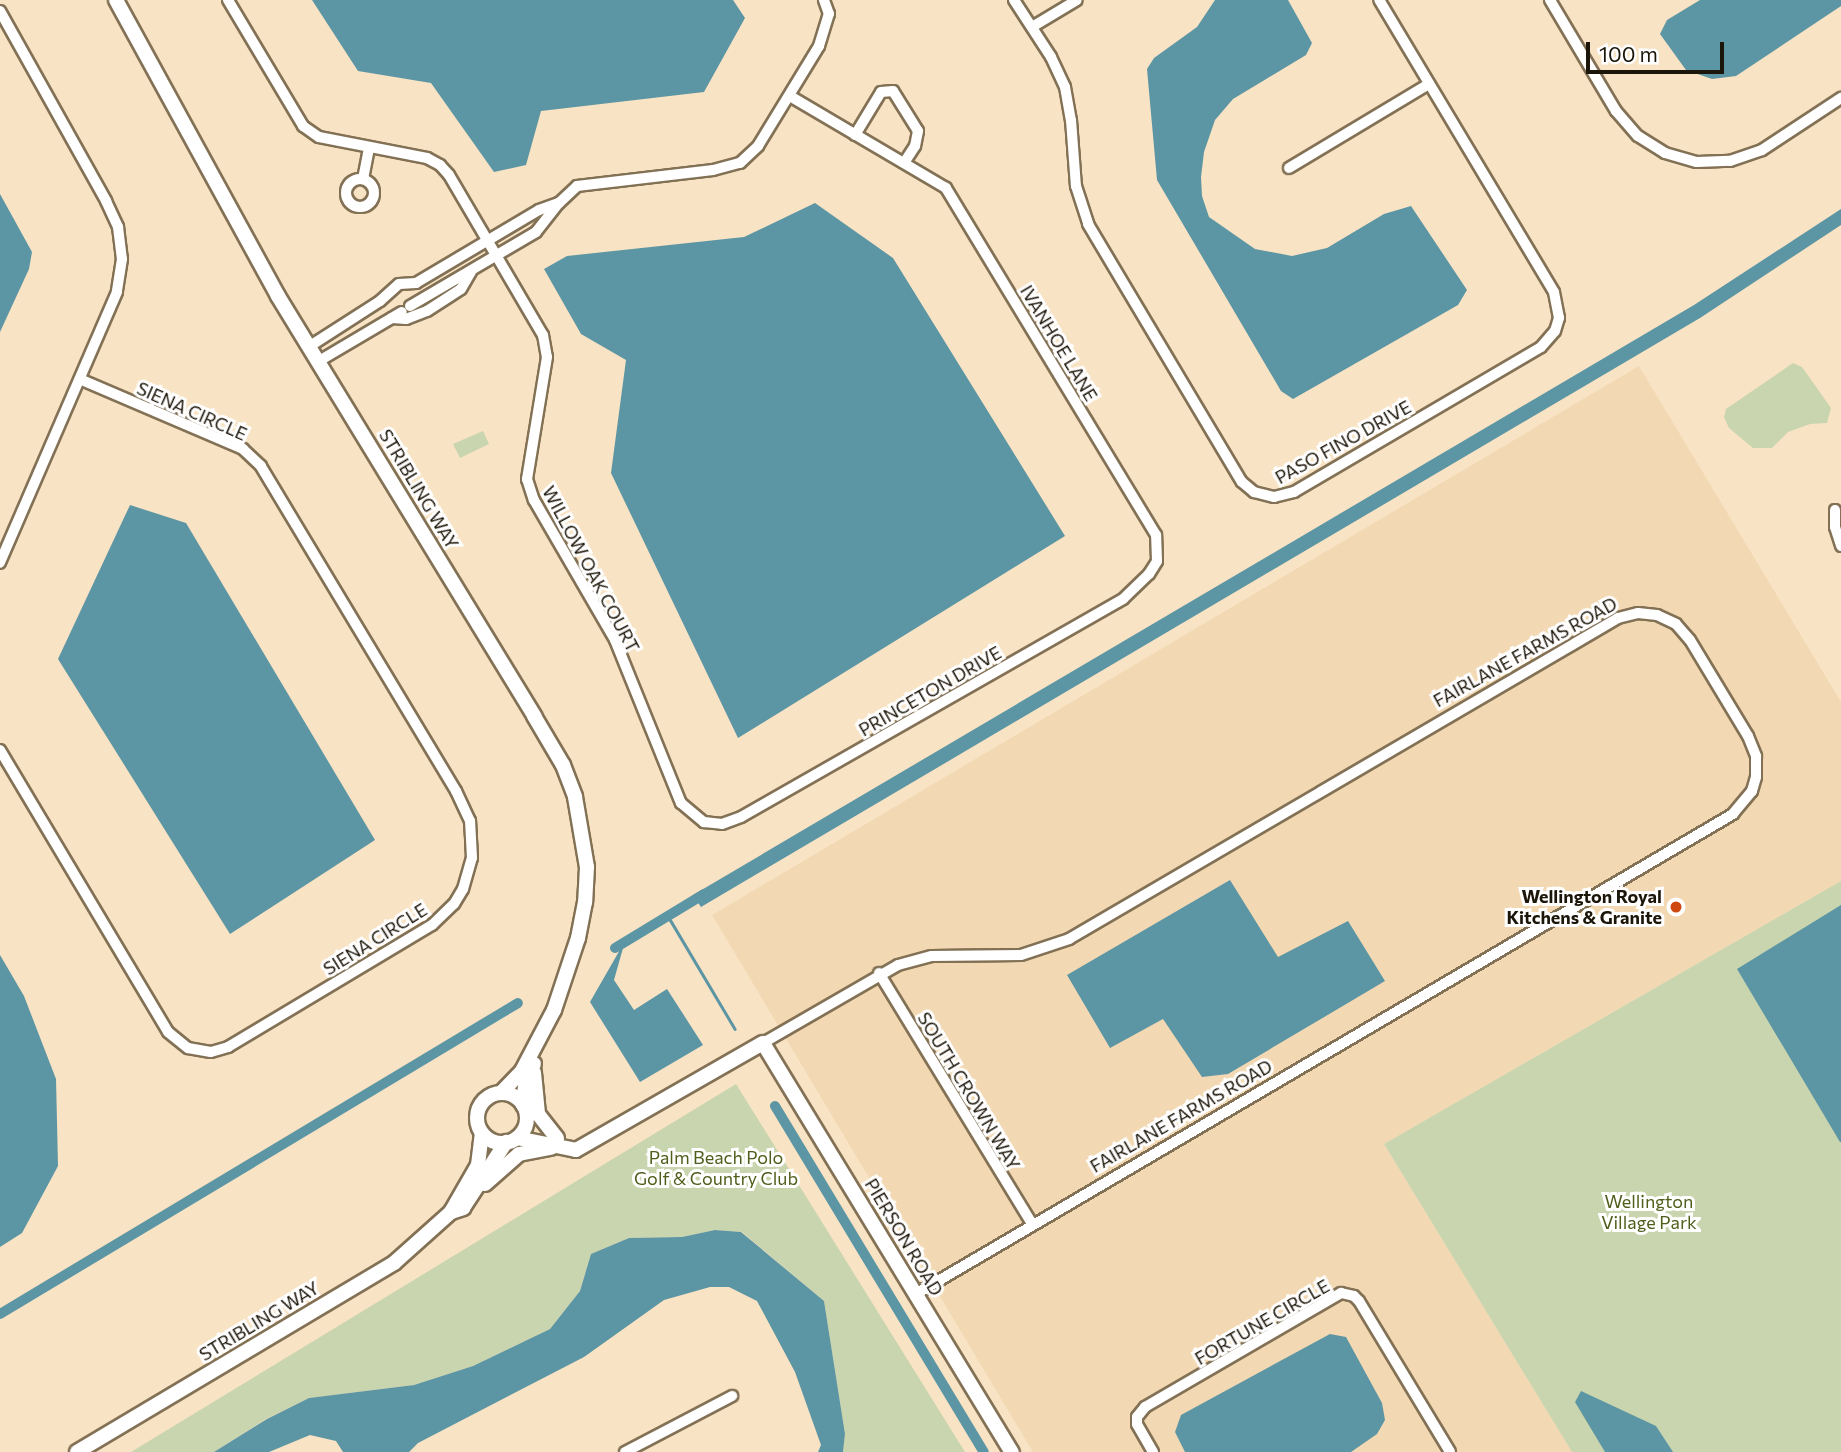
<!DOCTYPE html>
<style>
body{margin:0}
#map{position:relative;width:1841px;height:1452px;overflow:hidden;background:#f8e3c4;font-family:Commissioner,sans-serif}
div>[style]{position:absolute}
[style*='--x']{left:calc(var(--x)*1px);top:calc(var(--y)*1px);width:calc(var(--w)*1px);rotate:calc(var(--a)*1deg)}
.built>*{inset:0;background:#f2d9b3}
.green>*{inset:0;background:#c9d5af}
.water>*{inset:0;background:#5c95a3}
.stream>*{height:2.5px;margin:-1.25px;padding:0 1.25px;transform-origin:1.25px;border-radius:1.25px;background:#5c95a3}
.canal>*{height:10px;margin:-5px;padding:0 5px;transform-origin:5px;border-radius:5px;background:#5c95a3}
.roads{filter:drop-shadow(2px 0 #837155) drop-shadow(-2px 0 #837155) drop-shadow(0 2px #837155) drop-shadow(0 -2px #837155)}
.street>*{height:10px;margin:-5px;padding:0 5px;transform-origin:5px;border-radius:5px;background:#fff}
.street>.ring{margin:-5px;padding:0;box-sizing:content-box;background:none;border:10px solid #fff;border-radius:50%}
.secondary>*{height:14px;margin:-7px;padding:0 7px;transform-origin:7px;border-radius:7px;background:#fff}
.secondary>.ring{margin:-7px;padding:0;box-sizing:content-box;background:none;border:14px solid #fff;border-radius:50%}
.dots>*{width:19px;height:19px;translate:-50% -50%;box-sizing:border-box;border:4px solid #fff;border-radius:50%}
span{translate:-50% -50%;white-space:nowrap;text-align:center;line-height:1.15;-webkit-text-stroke:6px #fff;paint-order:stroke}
.street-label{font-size:18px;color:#1c1509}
.poi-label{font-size:18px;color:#1c1509;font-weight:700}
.right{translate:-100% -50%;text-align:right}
.park-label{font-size:18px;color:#4f5e1b}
.scale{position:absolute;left:1586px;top:42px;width:138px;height:32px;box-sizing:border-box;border:4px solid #1c1509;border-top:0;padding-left:9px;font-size:21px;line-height:24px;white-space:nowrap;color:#1c1509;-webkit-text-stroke:5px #fff;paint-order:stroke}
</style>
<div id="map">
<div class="built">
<i style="clip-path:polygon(1639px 366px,1841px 702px,1841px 881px,1384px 1144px,1572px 1452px,1033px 1452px,712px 915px)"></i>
</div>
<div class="green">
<i style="clip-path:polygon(1793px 363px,1802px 367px,1831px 408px,1827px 423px,1810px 424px,1788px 432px,1772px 448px,1753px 448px,1729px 428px,1724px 417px,1726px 409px)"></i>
<i style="clip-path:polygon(483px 431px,489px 444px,460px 458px,453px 444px)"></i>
<i style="clip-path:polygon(1841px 881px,1841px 1452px,1572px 1452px,1384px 1144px)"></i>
<i style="clip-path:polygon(736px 1084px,965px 1452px,843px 1452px,845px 1434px,824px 1301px,742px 1232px,715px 1230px,682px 1237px,629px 1238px,591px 1254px,580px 1291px,550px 1329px,473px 1366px,414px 1385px,309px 1398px,266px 1419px,214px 1452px,131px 1452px)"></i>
</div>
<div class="water">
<i style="clip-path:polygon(312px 0,733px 0,745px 18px,704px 92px,541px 111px,526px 165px,494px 172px,431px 83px,358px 71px)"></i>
<i style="clip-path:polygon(1215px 0,1288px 0,1312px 43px,1306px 55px,1233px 99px,1215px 120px,1204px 152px,1201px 177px,1202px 196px,1209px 217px,1255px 249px,1292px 256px,1327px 248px,1384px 214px,1411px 206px,1467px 290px,1458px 305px,1293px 399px,1281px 391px,1157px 180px,1147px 69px,1154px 58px,1197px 27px)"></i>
<i style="clip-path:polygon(1700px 0,1841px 0,1841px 6px,1736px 76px,1712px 79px,1686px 70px,1660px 34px,1667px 20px)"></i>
<i style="clip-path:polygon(0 194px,32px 252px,29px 269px,0 332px)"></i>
<i style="clip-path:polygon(815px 203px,893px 258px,1065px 536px,738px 738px,611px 473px,626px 360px,581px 334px,544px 269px,567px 256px,744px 237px)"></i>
<i style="clip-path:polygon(1841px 209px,1841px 225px,1700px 318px,701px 907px,693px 895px,1694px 305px)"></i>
<i style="clip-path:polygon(130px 505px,186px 523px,375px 840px,230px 934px,58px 659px)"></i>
<i style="clip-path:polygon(1230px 880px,1278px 957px,1348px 921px,1385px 981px,1228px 1074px,1202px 1077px,1163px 1019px,1110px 1048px,1067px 975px)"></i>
<i style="clip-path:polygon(1841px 905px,1841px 1142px,1840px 1142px,1737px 969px)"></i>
<i style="clip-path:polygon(625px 941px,614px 980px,634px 1010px,667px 989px,703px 1045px,640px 1082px,590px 1002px)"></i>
<i style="clip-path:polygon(0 955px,24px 996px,56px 1079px,58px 1166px,22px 1233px,0 1247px)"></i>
<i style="clip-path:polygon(715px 1230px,741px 1232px,824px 1301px,845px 1434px,843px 1452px,818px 1452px,821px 1445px,795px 1372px,757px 1301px,729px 1287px,710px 1287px,664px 1300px,584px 1357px,418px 1443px,409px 1452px,343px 1452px,336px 1441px,310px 1435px,269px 1452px,214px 1452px,267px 1419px,309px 1398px,414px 1385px,473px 1366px,550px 1329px,580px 1291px,591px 1254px,629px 1238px,682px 1237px)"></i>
<i style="clip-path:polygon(1330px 1334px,1346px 1337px,1382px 1403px,1385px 1420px,1377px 1434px,1351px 1452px,1185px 1452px,1175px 1432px,1181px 1415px)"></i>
<i style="clip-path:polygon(1581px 1391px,1656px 1426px,1673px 1452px,1605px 1452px,1575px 1402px)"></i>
</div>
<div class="stream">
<i style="--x:668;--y:916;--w:131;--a:59.3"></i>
</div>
<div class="canal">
<i style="--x:615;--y:948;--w:104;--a:-31.2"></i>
<i style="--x:775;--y:1106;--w:404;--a:58.9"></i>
<i style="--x:0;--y:1314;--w:604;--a:-30.98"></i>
</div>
<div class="roads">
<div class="street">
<i style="--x:228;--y:0;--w:147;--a:59.2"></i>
<i style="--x:303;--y:126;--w:19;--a:35"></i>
<i style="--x:319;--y:137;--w:110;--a:11"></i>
<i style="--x:427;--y:158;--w:15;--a:28"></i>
<i style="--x:440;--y:165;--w:13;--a:48"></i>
<i style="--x:449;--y:175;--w:186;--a:59.6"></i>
<i style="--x:543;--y:335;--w:22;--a:80"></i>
<i style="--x:547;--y:357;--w:124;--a:99.3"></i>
<i style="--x:527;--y:479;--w:22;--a:72"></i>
<i style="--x:534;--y:500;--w:162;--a:59.9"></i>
<i style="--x:615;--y:640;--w:176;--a:68"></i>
<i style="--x:681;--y:803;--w:30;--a:40"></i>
<i style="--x:704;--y:822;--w:18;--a:6"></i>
<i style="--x:722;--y:824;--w:20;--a:-20"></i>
<i style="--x:741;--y:817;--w:440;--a:-29.7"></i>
<i style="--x:1123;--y:599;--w:36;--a:-44"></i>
<i style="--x:1149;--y:574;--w:15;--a:-58"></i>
<i style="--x:1157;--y:561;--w:26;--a:-92"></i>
<i style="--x:1156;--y:535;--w:406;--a:-121.2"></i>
<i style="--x:946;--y:188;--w:181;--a:-149.5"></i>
<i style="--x:1014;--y:0;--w:68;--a:57"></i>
<i style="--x:1051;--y:57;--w:33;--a:65"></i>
<i style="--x:1065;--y:87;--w:34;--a:80"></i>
<i style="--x:1071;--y:120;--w:66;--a:85.7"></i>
<i style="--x:1076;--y:186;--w:40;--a:72"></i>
<i style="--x:1088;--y:224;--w:300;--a:59.2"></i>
<i style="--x:1242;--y:482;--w:16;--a:40"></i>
<i style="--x:1254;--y:492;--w:21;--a:14"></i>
<i style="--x:1274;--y:497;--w:21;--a:-14"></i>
<i style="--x:1294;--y:492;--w:286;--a:-30.4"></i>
<i style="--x:1541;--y:347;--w:21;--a:-49"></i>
<i style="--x:1555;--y:331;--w:14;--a:-73"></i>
<i style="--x:1559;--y:318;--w:26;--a:-101"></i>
<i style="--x:1554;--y:292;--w:340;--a:-120.9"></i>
<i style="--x:1550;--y:0;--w:129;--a:59.3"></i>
<i style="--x:1616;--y:111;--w:33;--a:49"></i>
<i style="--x:1638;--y:136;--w:32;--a:32"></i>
<i style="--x:1665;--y:153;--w:33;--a:16"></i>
<i style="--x:1697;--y:162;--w:33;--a:-2"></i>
<i style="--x:1730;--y:161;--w:34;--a:-19"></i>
<i style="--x:1762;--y:150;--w:95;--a:-33.4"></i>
<i style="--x:0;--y:11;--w:218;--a:60.8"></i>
<i style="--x:106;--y:201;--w:29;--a:65"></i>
<i style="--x:118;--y:227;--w:32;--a:83"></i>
<i style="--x:122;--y:259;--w:33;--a:99"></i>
<i style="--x:117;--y:292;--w:295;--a:113.4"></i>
<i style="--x:1032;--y:27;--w:52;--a:-31"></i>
<i style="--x:855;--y:135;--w:50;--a:-58.8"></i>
<i style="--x:881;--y:92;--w:12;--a:-5"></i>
<i style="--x:893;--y:91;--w:47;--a:58"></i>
<i style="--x:918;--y:131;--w:15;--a:101"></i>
<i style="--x:915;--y:146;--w:20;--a:123"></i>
<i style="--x:1289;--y:168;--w:163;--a:-31"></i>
<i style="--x:363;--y:179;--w:32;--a:-79"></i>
<i class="ring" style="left:346px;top:179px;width:18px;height:18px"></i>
<i style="--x:410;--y:306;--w:146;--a:-30.4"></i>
<i style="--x:536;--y:232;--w:37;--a:-52"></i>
<i style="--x:559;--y:203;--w:25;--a:-43"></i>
<i style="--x:577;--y:186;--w:137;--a:-6.7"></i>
<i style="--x:713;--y:170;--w:28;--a:-15"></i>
<i style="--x:740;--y:163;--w:25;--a:-43"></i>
<i style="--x:758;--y:146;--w:117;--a:-58.6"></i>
<i style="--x:819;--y:46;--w:34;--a:-73"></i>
<i style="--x:829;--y:14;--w:15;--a:-110"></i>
<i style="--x:392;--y:318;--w:14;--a:4"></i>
<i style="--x:406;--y:319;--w:22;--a:-21"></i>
<i style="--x:427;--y:311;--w:40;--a:-32.9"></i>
<i style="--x:461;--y:289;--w:20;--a:-60"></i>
<i style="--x:310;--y:346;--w:83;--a:-32.7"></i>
<i style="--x:380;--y:301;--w:25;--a:-42"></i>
<i style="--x:399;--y:284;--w:17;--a:-3"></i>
<i style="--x:416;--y:283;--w:143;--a:-30.7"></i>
<i style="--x:539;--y:210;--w:20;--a:-20"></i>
<i style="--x:319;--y:361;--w:96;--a:-30.6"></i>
<i style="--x:1835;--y:510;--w:17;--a:90"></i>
<i style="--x:1835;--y:527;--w:20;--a:72"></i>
<i style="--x:0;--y:750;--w:328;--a:59.2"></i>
<i style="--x:168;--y:1032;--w:26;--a:39"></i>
<i style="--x:188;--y:1048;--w:23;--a:10"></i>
<i style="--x:211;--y:1052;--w:18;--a:-16"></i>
<i style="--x:228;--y:1047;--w:238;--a:-30.9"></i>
<i style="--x:432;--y:925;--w:30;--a:-44"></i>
<i style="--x:454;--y:904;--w:17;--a:-59"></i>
<i style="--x:463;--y:889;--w:32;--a:-74"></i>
<i style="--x:472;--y:858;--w:37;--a:-93"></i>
<i style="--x:470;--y:821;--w:33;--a:-115"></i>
<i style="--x:456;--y:791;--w:379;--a:-121"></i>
<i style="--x:261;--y:466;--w:25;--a:-137"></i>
<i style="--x:243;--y:449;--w:177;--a:-156.8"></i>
<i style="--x:879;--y:973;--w:295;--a:58.6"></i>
<i style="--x:763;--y:1043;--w:156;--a:-30"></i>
<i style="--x:898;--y:965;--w:35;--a:-15"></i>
<i style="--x:932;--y:956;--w:89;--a:-0.6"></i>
<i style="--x:1021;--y:955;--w:51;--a:-18.4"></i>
<i style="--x:1069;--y:939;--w:636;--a:-30.31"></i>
<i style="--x:1618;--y:618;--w:21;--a:-14"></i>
<i style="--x:1638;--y:613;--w:19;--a:6"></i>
<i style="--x:1657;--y:615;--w:21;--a:25"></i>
<i style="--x:1676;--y:624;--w:21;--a:49"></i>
<i style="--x:1690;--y:640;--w:112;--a:58.9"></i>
<i style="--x:1748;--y:736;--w:22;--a:68"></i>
<i style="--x:1756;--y:756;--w:21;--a:90"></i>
<i style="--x:1756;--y:777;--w:15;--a:106"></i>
<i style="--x:1752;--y:791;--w:30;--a:130"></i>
<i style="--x:1733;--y:814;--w:948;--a:149.57"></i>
<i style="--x:625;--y:1452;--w:121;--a:-27.6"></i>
<i style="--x:1153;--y:1452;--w:32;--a:-120"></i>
<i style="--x:1137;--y:1424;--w:7;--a:-90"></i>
<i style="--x:1137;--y:1417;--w:13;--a:-51"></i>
<i style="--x:1145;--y:1407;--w:227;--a:-30.2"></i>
<i style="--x:1341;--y:1293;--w:13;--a:13"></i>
<i style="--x:1354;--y:1296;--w:7;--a:45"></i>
<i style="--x:1359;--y:1301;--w:176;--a:58.9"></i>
</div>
<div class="secondary">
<i style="--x:116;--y:0;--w:337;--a:61.3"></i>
<i style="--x:278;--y:296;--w:492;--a:58.6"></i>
<i style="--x:534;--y:716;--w:57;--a:59.4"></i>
<i style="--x:563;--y:765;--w:34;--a:69"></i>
<i style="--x:575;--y:797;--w:71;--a:80.3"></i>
<i style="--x:587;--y:867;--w:35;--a:93"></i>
<i style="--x:585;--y:902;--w:37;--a:101"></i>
<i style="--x:578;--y:938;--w:76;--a:108.4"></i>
<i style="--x:554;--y:1010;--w:69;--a:117.7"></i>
<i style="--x:522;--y:1071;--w:30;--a:134"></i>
<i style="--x:534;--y:1073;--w:41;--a:84.4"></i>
<i style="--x:538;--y:1114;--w:31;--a:52"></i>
<i class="ring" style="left:477px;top:1093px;width:36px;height:36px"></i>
<i style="--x:523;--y:1105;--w:18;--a:-84"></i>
<i style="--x:525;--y:1087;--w:25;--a:-69"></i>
<i style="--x:517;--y:1138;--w:60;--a:11.5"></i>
<i style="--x:576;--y:1150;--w:215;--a:-29.8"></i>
<i style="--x:763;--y:1043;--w:479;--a:58.7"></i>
<i style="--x:485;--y:1184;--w:45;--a:-41.4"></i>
<i style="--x:519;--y:1154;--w:33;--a:-11"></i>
<i style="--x:451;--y:1212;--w:54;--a:-60.1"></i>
<i style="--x:478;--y:1165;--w:32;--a:-83"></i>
<i style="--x:77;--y:1452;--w:369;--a:-30.8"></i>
<i style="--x:394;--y:1263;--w:76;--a:-41.8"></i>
<i style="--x:451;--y:1212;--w:13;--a:-18"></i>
<i style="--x:463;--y:1208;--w:79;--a:-56.9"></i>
</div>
</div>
<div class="dots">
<i style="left:1676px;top:907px;background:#cf4812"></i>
</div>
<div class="street-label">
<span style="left:1059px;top:343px;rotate:59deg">IVANHOE LANE</span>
<span style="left:192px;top:411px;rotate:24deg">SIENA CIRCLE</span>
<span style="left:1343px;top:442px;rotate:-29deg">PASO FINO DRIVE</span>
<span style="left:419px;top:489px;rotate:59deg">STRIBLING WAY</span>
<span style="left:591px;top:569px;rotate:62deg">WILLOW OAK COURT</span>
<span style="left:1525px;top:652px;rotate:-29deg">FAIRLANE FARMS ROAD</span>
<span style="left:930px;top:691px;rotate:-30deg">PRINCETON DRIVE</span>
<span style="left:375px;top:939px;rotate:-32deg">SIENA CIRCLE</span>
<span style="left:969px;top:1091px;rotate:59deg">SOUTH CROWN WAY</span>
<span style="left:1181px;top:1116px;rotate:-30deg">FAIRLANE FARMS ROAD</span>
<span style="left:904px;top:1237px;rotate:59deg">PIERSON ROAD</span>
<span style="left:259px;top:1321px;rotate:-31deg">STRIBLING WAY</span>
<span style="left:1262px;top:1322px;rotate:-30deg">FORTUNE CIRCLE</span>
</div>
<div class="poi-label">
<span class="right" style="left:1662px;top:907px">Wellington Royal<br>Kitchens &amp; Granite</span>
</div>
<div class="park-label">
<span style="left:716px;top:1168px">Palm Beach Polo<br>Golf &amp; Country Club</span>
<span style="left:1649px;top:1212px">Wellington<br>Village Park</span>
</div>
<div class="scale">100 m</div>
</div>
